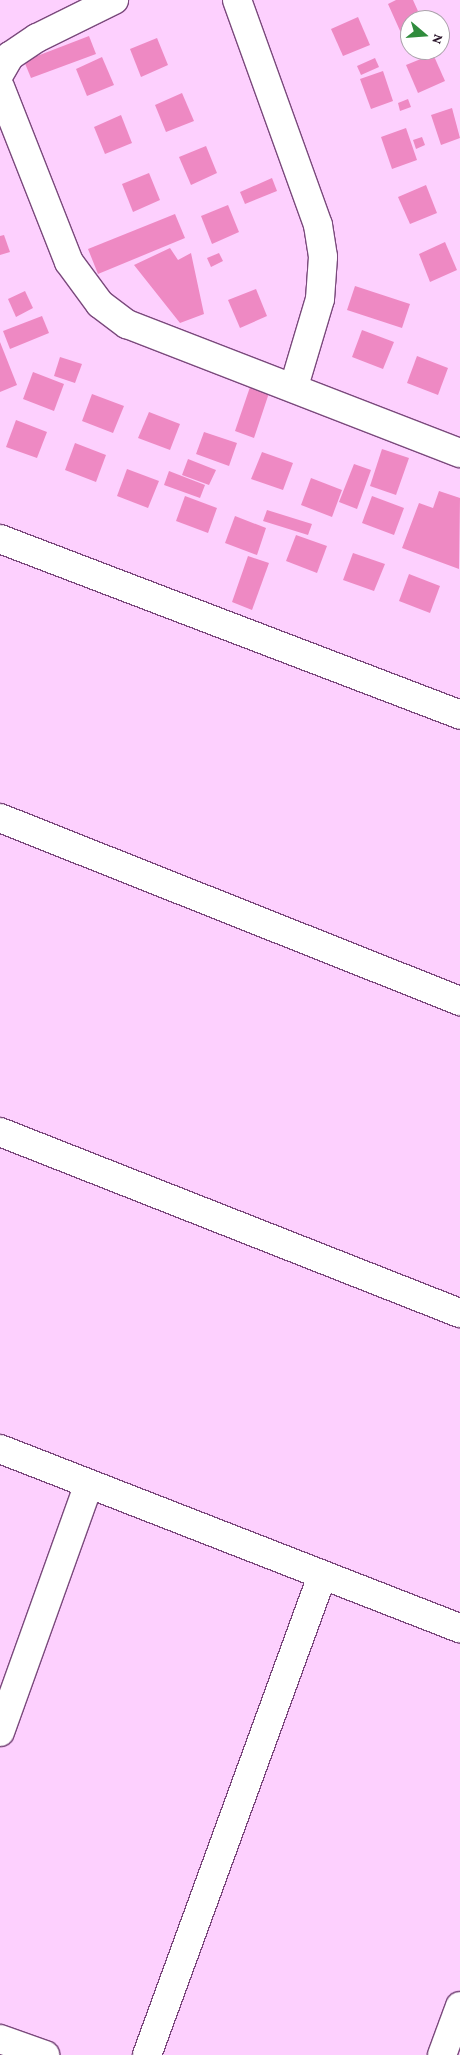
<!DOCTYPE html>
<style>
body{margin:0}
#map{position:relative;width:460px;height:2055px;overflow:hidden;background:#fdd0fe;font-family:"Crimson Pro",serif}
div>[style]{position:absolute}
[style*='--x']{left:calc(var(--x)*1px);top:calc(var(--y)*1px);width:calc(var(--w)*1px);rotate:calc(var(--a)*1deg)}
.building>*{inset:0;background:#ee89c3}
.roads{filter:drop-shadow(1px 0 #7a497c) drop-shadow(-1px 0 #7a497c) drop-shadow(0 1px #7a497c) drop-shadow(0 -1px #7a497c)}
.street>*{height:28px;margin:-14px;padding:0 14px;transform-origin:14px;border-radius:14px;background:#fff}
span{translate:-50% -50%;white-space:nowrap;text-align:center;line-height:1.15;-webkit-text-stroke:5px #fff;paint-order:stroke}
.north{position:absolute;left:400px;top:10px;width:50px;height:50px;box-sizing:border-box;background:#fff;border:1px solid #aba2ab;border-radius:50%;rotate:108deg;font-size:14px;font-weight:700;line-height:20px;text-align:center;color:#2c172c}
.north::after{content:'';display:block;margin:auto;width:18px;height:22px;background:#308c3d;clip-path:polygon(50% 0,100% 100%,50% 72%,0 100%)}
</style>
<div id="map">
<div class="building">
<i style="clip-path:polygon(396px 0,413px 0,422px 20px,410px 20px,410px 29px,401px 33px,388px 4px)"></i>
<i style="clip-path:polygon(358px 17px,370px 45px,343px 56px,331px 29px)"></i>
<i style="clip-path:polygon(89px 36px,96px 54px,31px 78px,24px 61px)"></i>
<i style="clip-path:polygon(157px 38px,168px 65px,141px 77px,130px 49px)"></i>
<i style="clip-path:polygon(433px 54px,445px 81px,418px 93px,406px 65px)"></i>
<i style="clip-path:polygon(102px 57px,114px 85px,87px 96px,76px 69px)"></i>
<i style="clip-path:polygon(375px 58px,379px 67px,361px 75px,357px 66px)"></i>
<i style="clip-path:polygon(383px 71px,393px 101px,371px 109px,360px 79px)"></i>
<i style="clip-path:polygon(182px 93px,194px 121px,166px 132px,155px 105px)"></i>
<i style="clip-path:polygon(408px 99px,411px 107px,400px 111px,398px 103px)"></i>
<i style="clip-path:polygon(452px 108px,460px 138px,441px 145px,431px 115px)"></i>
<i style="clip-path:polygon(121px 115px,132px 143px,105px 154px,94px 127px)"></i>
<i style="clip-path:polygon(406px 128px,417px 160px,392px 169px,381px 137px)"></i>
<i style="clip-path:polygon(422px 137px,425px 145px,416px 149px,413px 140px)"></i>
<i style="clip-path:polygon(206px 146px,217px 173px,191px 185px,179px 157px)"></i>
<i style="clip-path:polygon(149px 173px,160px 200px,133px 212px,122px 184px)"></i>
<i style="clip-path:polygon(272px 178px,277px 191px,245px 204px,240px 192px)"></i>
<i style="clip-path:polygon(426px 185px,437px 213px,410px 224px,398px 197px)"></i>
<i style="clip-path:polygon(228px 205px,239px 232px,212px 244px,201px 216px)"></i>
<i style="clip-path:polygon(175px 214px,185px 238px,98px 274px,88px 249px)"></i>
<i style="clip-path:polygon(4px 235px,10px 252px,0 255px,0 236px)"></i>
<i style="clip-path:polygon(445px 242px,457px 270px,430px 282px,419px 254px)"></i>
<i style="clip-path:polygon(170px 248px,178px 260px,191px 253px,204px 314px,180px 323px,134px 265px)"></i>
<i style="clip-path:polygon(219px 253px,223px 261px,211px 267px,207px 258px)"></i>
<i style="clip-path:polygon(355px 286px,410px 304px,402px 328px,347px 310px)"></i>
<i style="clip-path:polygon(256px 289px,267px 316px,240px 328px,228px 300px)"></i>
<i style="clip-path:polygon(25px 291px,33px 308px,16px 317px,8px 299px)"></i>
<i style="clip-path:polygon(42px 316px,49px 333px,10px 349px,3px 331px)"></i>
<i style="clip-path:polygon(362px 330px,394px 342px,383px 369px,352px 357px)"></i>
<i style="clip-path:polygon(0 342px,17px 385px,0 392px)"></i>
<i style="clip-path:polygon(417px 356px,448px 368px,438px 395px,407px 383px)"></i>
<i style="clip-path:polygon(60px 357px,82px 364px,75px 383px,54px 376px)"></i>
<i style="clip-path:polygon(33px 372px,64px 384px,54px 411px,23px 399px)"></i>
<i style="clip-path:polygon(250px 387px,269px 393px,254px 438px,235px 431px)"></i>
<i style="clip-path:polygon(92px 394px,124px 406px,113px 433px,82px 421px)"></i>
<i style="clip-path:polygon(149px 412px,180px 424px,170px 450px,138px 438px)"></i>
<i style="clip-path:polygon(16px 420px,47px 432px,37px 458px,6px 447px)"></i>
<i style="clip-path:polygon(204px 432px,237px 443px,229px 466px,196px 454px)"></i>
<i style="clip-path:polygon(75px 443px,106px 455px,96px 482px,65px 470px)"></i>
<i style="clip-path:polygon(382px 449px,409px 458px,396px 495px,370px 486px)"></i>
<i style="clip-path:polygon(262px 452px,293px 463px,283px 490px,251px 479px)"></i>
<i style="clip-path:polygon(188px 459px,216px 470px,209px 485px,182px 475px)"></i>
<i style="clip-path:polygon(354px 464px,371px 470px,357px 509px,339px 502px)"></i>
<i style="clip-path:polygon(127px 469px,159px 481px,148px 508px,117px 496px)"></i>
<i style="clip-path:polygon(169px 471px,205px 485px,200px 498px,164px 485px)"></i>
<i style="clip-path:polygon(311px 478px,342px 490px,332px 517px,301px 505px)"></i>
<i style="clip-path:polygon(439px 491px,460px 498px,459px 569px,402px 548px,419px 503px,433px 508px)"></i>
<i style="clip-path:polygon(185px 496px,217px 508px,208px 533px,176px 521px)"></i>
<i style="clip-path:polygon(372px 496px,404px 508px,394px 535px,362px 523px)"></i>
<i style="clip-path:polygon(267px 510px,312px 524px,308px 535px,263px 521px)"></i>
<i style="clip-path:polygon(235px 516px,266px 528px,257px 555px,225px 543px)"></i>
<i style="clip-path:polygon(296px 535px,327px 546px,317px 573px,286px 561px)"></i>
<i style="clip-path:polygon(353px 553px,385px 564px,374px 591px,343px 580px)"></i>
<i style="clip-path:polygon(248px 556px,269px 563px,252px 610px,232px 602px)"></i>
<i style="clip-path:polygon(409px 574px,440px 586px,430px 613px,399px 601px)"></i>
</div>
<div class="roads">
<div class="street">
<i style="--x:237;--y:0;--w:239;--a:70.2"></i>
<i style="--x:318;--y:225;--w:32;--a:81"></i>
<i style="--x:323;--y:257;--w:42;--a:94.1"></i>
<i style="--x:320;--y:299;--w:91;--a:106.6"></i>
<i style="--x:0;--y:73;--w:20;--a:-60"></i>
<i style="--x:10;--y:56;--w:32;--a:-34"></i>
<i style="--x:37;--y:38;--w:86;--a:-26.3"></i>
<i style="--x:0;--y:87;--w:188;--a:68.5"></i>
<i style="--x:69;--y:262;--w:52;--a:53.6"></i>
<i style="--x:100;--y:304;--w:34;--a:37"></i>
<i style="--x:127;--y:324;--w:357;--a:21.2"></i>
<i style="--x:0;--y:539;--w:493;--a:20.9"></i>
<i style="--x:0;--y:818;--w:495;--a:21.7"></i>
<i style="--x:0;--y:1132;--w:494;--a:21.5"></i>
<i style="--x:0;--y:1449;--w:494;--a:21.3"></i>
<i style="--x:0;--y:1732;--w:261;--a:-70.3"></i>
<i style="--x:0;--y:2039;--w:48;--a:19.6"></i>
<i style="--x:147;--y:2055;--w:510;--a:-69.93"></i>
<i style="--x:442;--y:2055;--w:52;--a:-69.8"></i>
</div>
</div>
<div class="north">N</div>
</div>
